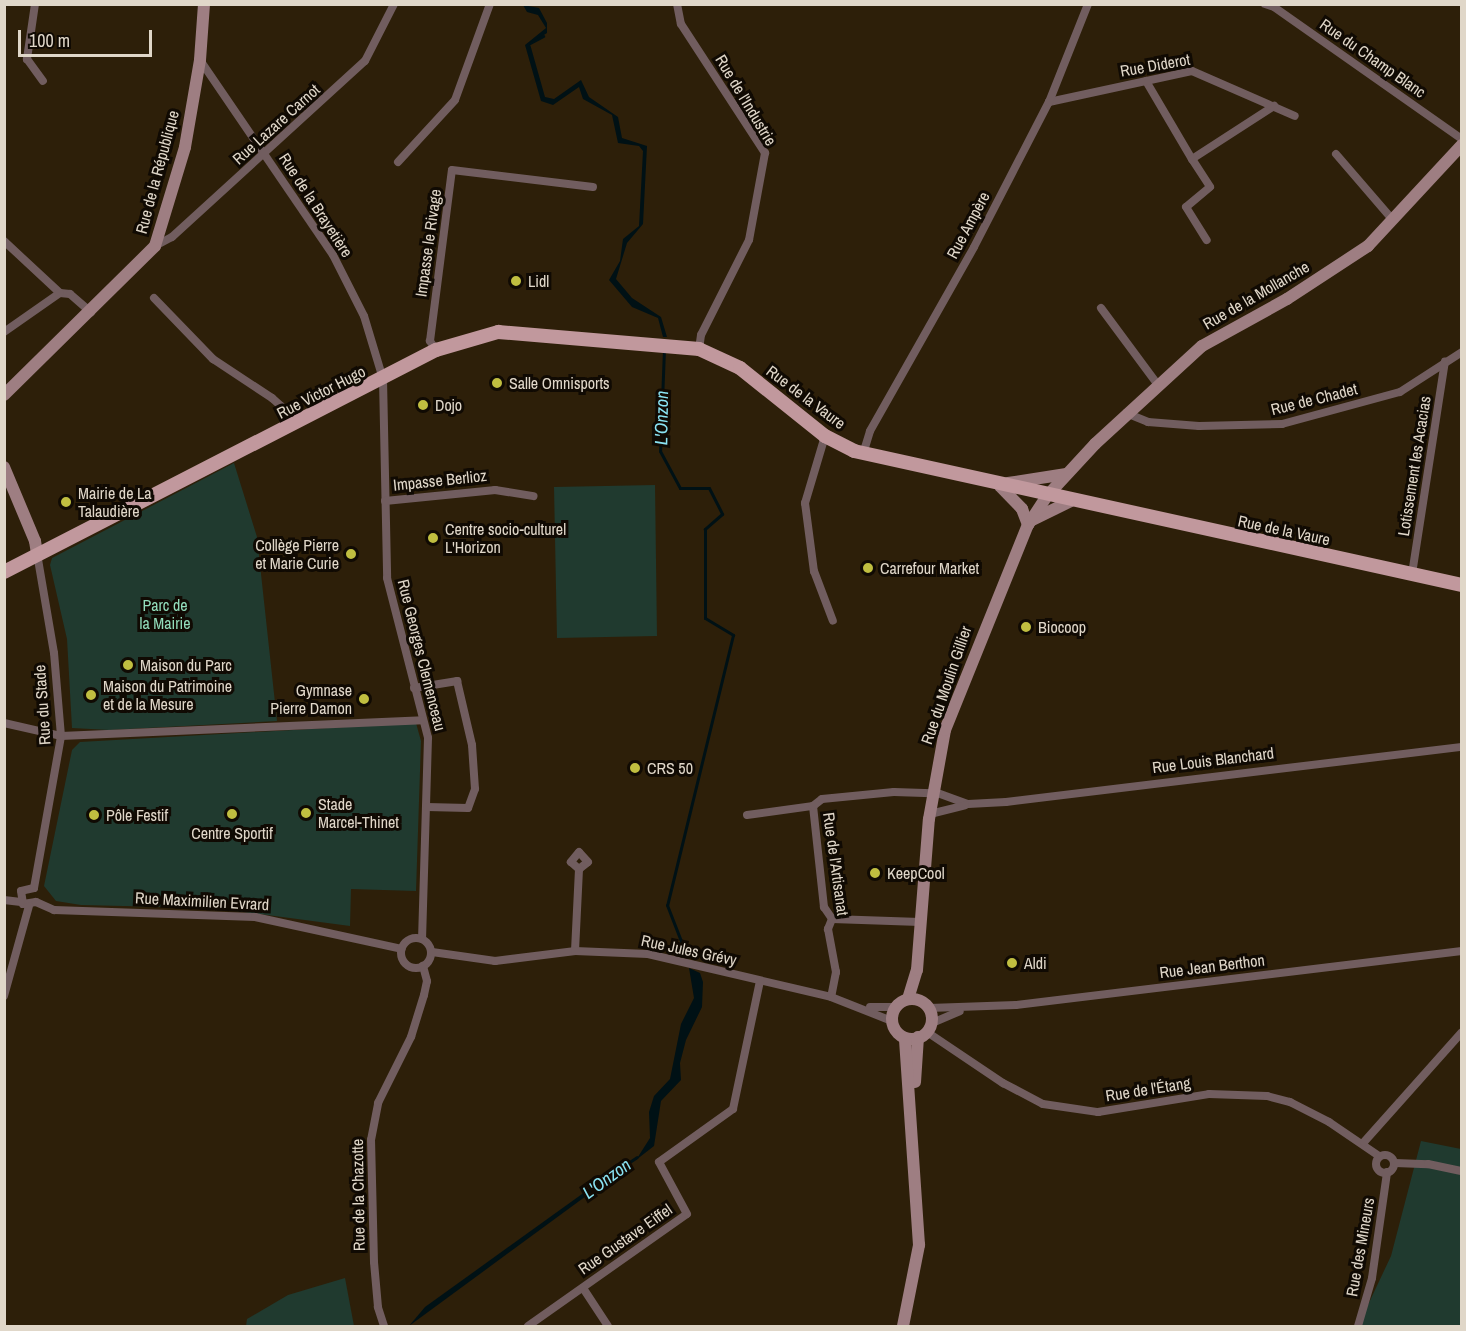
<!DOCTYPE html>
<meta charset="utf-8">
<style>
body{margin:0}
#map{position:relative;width:1466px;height:1331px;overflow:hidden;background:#2d1f09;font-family:"Archivo Narrow",sans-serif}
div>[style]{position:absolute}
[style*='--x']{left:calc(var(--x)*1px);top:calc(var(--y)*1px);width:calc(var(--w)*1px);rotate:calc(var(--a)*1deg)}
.green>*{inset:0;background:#203a2f}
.water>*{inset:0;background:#001115}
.stream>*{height:3px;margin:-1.5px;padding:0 1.5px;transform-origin:1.5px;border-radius:1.5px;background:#001115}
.minor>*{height:8px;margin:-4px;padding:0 4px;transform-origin:4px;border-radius:4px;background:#715d5f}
.minor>.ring{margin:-4px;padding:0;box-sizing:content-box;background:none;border:8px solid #715d5f;border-radius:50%}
.secondary>*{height:12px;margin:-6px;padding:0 6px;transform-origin:6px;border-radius:6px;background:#9e7e82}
.secondary>.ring{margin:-6px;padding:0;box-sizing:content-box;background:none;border:12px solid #9e7e82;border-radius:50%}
.primary>*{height:14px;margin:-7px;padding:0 7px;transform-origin:7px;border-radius:7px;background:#c1989d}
.dots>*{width:16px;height:16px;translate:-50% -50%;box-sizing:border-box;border:3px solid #100a03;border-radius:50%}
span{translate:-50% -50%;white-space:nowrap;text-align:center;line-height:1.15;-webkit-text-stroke:6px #100a03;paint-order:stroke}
.street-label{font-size:16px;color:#e0d7c9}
.poi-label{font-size:16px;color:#e0d7c9}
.left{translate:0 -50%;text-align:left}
.right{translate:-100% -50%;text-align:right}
.park-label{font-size:16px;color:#93debc}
.water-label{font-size:18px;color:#8ae3f3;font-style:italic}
.frame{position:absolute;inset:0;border:6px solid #e0d7c9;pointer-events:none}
.scale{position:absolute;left:18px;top:30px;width:134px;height:27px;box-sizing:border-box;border:3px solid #e0d7c9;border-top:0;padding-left:8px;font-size:18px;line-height:21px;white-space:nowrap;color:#e0d7c9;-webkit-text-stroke:4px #100a03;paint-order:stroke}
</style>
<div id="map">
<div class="green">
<i style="clip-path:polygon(234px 463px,257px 537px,277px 721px,109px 730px,72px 728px,67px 639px,50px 565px,52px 558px)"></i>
<i style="clip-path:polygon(655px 485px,657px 636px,557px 638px,554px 487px)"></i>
<i style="clip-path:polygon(416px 723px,421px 741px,416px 891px,351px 889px,350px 926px,236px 911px,229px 904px,214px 903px,208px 908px,81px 905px,56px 901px,44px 886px,72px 750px,80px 742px)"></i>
<i style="clip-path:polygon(1421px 1141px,1461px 1149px,1461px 1326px,1358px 1326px,1391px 1256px)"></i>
<i style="clip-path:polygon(345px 1278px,354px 1326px,246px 1326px,247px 1319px,288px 1295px)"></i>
</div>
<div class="water">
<i style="clip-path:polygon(523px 5px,539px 8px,547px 23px,547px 33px,530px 44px,545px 97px,554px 99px,581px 80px,589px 97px,618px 117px,622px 138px,647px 146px,643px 224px,627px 243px,616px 279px,632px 298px,661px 317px,667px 337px,663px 337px,658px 318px,632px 307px,609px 280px,620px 261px,623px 239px,639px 226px,643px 151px,639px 146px,618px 143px,612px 115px,583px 99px,579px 87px,553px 105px,541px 101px,525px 45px,546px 28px,538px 15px,527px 12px)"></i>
<i style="clip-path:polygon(689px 968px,700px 973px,703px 982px,702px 1007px,686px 1040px,680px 1063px,681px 1080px,661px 1101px,654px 1146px,636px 1160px,650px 1138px,649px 1112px,654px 1096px,670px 1079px,681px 1024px,694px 998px)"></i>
<i style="clip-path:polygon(628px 1161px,627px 1166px,409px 1326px,425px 1307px)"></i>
</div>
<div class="stream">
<i style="--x:530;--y:43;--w:15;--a:-28"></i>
<i style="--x:664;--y:349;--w:102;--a:92.2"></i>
<i style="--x:660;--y:451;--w:42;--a:61.6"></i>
<i style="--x:680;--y:488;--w:29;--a:0"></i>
<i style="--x:709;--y:488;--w:29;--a:63"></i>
<i style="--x:722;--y:514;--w:23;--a:139"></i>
<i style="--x:705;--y:529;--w:89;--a:90"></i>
<i style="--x:705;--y:618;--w:33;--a:31"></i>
<i style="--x:733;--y:635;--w:278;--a:103.7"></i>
<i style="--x:667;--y:905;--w:53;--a:68.8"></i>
<i style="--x:625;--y:1165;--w:14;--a:-34"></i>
</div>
<div class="minor">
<i style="--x:35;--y:4;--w:56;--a:98.3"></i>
<i style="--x:27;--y:59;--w:27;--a:54"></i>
<i style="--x:677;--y:4;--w:20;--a:79"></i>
<i style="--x:681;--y:24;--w:154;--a:56.9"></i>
<i style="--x:765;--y:153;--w:88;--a:100.4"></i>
<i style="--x:749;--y:240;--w:106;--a:116.8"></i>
<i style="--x:701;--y:335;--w:14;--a:98"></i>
<i style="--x:1265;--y:4;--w:9;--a:18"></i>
<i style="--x:1274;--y:7;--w:230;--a:35.1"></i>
<i style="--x:200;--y:60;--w:236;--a:55.7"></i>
<i style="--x:333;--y:255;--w:68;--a:63.1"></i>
<i style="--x:364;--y:316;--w:66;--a:73.2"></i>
<i style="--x:383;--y:379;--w:199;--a:88.8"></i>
<i style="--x:387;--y:578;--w:165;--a:75.6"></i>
<i style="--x:428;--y:738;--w:201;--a:91.7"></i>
<i style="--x:1146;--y:81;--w:91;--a:59.5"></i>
<i style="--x:1192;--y:159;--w:98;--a:-32.9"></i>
<i style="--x:1049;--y:102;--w:146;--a:-12.2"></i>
<i style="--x:1192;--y:71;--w:112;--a:23.6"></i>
<i style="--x:1336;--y:154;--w:86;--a:49.3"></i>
<i style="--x:1192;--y:159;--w:33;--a:57"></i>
<i style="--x:1210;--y:187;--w:31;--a:140"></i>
<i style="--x:1186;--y:207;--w:39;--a:58"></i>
<i style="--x:398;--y:162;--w:84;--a:-47.4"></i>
<i style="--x:455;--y:100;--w:102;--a:-70"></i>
<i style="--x:4;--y:241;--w:76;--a:42.9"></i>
<i style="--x:60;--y:293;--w:10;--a:6"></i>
<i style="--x:70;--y:294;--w:28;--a:41"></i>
<i style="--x:155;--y:246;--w:19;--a:-28"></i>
<i style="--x:172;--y:237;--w:261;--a:-42.4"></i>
<i style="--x:365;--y:61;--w:64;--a:-63"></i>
<i style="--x:154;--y:298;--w:85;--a:46"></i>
<i style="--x:213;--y:359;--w:71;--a:33.5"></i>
<i style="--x:272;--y:398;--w:12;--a:42"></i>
<i style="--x:281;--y:406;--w:21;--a:71"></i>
<i style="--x:1101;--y:308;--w:96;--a:53.5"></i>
<i style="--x:4;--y:332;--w:68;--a:-34.9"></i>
<i style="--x:436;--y:350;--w:11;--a:-124"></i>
<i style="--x:430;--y:341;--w:172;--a:-82.7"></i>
<i style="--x:452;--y:170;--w:142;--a:6.9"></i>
<i style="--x:1126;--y:413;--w:24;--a:22"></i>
<i style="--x:1148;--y:422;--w:51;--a:4.5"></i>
<i style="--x:1199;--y:426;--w:83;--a:-1.4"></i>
<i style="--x:1282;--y:424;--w:122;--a:-15.2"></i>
<i style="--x:1400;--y:392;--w:74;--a:-32.8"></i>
<i style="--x:825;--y:436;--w:70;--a:106.6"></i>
<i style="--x:805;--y:503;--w:69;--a:82.5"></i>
<i style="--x:814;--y:571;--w:53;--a:69.2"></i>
<i style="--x:863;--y:454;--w:24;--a:-73"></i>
<i style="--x:870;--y:431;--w:211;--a:-60.5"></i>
<i style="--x:974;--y:247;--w:163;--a:-62.7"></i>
<i style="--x:1049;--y:102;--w:105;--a:-68.3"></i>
<i style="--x:385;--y:501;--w:111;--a:-5.7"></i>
<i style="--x:495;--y:490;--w:39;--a:9"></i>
<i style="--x:1412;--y:574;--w:215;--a:-81.2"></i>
<i style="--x:414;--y:688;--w:44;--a:-9.2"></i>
<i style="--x:457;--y:681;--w:66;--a:76.8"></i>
<i style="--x:472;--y:745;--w:44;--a:86.1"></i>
<i style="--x:475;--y:789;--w:20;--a:110"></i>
<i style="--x:468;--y:808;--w:41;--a:-178.6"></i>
<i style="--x:4;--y:723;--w:58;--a:12.8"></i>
<i style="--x:61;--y:736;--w:362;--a:-2.5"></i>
<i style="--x:932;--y:791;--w:38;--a:20"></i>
<i style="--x:968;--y:804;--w:38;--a:-3"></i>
<i style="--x:1006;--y:802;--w:459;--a:-6.9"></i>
<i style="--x:813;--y:806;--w:102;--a:83.8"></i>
<i style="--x:824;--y:907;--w:14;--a:56"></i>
<i style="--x:832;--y:919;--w:11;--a:112"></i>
<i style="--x:828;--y:929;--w:44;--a:79.5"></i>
<i style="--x:836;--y:972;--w:25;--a:101"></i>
<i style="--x:930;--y:814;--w:36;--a:-14"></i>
<i style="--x:747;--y:815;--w:67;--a:-7.8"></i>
<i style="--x:813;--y:806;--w:11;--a:-38"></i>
<i style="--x:822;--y:799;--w:72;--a:-5.6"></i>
<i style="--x:894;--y:792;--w:38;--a:2"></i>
<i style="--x:34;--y:888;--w:13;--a:167"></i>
<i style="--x:21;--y:891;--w:13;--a:81"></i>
<i style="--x:23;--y:904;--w:13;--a:-9"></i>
<i style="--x:36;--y:902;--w:20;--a:24"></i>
<i style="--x:54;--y:910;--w:201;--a:2"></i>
<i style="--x:255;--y:917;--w:150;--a:12.3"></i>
<i style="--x:34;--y:888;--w:154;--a:-79.9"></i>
<i style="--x:61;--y:736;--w:83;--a:-94.8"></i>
<i style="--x:54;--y:653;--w:100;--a:-99.7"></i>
<i style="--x:4;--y:900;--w:17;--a:7"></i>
<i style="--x:832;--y:919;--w:88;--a:2"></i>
<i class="ring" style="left:401px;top:938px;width:22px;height:22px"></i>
<i style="--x:575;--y:951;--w:82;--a:-87.2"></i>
<i style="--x:579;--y:869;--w:11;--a:-38"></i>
<i style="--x:588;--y:862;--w:13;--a:-132"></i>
<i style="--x:579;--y:852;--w:13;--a:129"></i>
<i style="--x:571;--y:862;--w:11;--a:41"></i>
<i style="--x:432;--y:952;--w:64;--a:8.1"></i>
<i style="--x:495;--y:961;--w:81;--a:-7.1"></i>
<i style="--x:575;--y:951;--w:73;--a:2.4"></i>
<i style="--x:648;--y:954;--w:188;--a:13.2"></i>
<i style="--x:831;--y:997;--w:66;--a:21.5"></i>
<i style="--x:4;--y:996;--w:93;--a:-74.5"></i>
<i style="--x:870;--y:1007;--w:26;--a:0"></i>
<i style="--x:929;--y:1008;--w:87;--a:-2"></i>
<i style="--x:1016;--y:1005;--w:449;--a:-6.9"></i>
<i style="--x:932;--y:1023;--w:30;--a:-23"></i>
<i style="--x:927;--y:1032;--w:92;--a:33.9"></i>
<i style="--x:1003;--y:1083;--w:45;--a:27.7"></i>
<i style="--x:1043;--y:1104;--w:56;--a:8.3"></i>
<i style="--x:1098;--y:1112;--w:112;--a:-9.2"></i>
<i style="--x:1209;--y:1094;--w:58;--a:2"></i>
<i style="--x:1267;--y:1096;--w:24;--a:15"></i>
<i style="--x:1290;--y:1102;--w:44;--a:27.1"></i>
<i style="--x:1329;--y:1122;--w:60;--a:34.2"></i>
<i style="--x:1364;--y:1142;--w:147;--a:-48.3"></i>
<i class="ring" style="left:1376px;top:1155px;width:10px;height:10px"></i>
<i style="--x:1395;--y:1163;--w:33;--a:2"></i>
<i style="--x:1428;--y:1164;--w:35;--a:12"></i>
<i style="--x:583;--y:1288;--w:45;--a:56.7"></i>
<i style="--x:384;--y:1326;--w:20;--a:-108"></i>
<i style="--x:378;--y:1307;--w:45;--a:-95.1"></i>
<i style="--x:374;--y:1262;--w:122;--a:-91.4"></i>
<i style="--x:371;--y:1140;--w:38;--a:-79"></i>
<i style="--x:378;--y:1103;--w:74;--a:-63.4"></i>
<i style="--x:411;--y:1037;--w:44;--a:-72.8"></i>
<i style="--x:424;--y:995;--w:14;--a:-78"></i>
<i style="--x:427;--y:981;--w:16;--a:-105"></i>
<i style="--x:528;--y:1326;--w:194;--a:-35.2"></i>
<i style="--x:687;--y:1214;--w:59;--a:-118.3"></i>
<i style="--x:659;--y:1162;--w:91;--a:-35.6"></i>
<i style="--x:733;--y:1109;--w:131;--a:-78.1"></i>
<i style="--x:1358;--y:1326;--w:50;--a:-73.7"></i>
<i style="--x:1372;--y:1278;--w:107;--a:-81.9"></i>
</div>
<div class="secondary">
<i style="--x:4;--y:395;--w:212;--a:-44.6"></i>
<i style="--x:155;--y:246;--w:103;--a:-73.1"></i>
<i style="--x:185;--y:147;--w:88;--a:-80.2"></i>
<i style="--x:200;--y:60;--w:56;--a:-85.9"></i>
<i style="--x:4;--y:467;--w:80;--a:67.3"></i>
<i style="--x:35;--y:541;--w:13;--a:81"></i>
<i style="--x:1008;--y:483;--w:59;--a:-8.8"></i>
<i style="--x:1000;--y:486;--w:32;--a:46"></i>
<i style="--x:1022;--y:509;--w:17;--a:69"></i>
<i style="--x:1032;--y:520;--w:43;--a:-26"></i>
<i style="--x:908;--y:999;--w:30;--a:-73"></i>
<i style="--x:917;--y:970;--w:151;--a:-85.5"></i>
<i style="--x:929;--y:819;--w:90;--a:-79.8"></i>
<i style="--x:945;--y:730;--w:221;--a:-68"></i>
<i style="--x:1028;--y:525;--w:35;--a:-57"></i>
<i style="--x:1047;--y:496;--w:71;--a:-47.3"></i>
<i style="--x:1095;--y:444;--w:145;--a:-42.5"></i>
<i style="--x:1202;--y:346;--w:97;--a:-28.9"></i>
<i style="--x:1287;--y:299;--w:97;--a:-33.2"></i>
<i style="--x:1368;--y:246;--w:138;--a:-47.1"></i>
<i class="ring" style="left:892px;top:999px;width:28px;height:28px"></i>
<i style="--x:915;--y:1082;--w:45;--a:-86.2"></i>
<i style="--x:903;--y:1326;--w:83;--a:-78.8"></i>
<i style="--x:919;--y:1245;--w:207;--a:-93.9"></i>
</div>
<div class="primary">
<i style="--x:4;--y:572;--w:486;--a:-27.2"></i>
<i style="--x:436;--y:350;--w:65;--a:-16.2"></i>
<i style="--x:498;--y:332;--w:202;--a:4.8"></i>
<i style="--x:699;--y:349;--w:45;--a:24.9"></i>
<i style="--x:740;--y:368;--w:109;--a:38.7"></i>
<i style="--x:825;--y:436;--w:33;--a:27"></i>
<i style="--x:854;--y:451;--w:623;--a:12.43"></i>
</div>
<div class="dots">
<i style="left:516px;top:281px;background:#c0be40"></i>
<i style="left:497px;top:383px;background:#c0be40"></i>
<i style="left:423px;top:405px;background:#c0be40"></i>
<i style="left:66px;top:502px;background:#c0be40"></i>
<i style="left:433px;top:538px;background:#c0be40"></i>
<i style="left:351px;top:554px;background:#c0be40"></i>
<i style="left:868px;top:568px;background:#c0be40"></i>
<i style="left:1026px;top:627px;background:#c0be40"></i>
<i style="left:128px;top:665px;background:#c0be40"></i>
<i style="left:91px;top:695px;background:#c0be40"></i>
<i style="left:364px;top:699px;background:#c0be40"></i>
<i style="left:635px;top:768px;background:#c0be40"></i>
<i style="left:306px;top:813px;background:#c0be40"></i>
<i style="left:232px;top:814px;background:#c0be40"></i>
<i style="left:94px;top:815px;background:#c0be40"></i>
<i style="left:875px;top:873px;background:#c0be40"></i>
<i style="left:1012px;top:963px;background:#c0be40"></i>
</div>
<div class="street-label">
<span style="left:1373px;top:58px;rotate:35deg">Rue du Champ Blanc</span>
<span style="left:1155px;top:65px;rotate:-10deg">Rue Diderot</span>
<span style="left:746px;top:100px;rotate:59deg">Rue de l'Industrie</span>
<span style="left:276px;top:124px;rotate:-42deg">Rue Lazare Carnot</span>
<span style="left:157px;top:172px;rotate:-75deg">Rue de la République</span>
<span style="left:316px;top:205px;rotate:57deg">Rue de la Brayetière</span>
<span style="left:968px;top:225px;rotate:-62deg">Rue Ampère</span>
<span style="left:428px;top:243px;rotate:-82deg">Impasse le Rivage</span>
<span style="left:1256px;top:295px;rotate:-30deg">Rue de la Mollanche</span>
<span style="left:321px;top:392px;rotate:-27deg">Rue Victor Hugo</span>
<span style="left:806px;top:397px;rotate:37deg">Rue de la Vaure</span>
<span style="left:1314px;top:399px;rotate:-14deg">Rue de Chadet</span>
<span style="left:1414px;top:466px;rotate:-81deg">Lotissement les Acacias</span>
<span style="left:440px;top:480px;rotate:-6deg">Impasse Berlioz</span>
<span style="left:1284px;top:530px;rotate:12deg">Rue de la Vaure</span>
<span style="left:422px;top:655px;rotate:76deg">Rue Georges Clemenceau</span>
<span style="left:946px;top:685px;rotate:-71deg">Rue du Moulin Gillier</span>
<span style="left:42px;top:705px;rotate:-94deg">Rue du Stade</span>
<span style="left:1213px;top:760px;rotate:-7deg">Rue Louis Blanchard</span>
<span style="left:836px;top:864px;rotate:82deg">Rue de l'Artisanat</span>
<span style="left:202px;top:901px;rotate:3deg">Rue Maximilien Evrard</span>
<span style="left:689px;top:950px;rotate:12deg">Rue Jules Grévy</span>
<span style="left:1212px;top:966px;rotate:-7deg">Rue Jean Berthon</span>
<span style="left:1148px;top:1089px;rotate:-9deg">Rue de l'Étang</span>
<span style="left:358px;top:1195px;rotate:-91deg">Rue de la Chazotte</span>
<span style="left:625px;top:1239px;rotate:-35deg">Rue Gustave Eiffel</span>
<span style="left:1360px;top:1247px;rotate:-80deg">Rue des Mineurs</span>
</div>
<div class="poi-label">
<span class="left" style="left:528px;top:281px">Lidl</span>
<span class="left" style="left:509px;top:383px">Salle Omnisports</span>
<span class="left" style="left:435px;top:405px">Dojo</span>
<span class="left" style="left:78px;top:502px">Mairie de La<br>Talaudière</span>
<span class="left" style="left:445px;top:538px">Centre socio-culturel<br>L'Horizon</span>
<span class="right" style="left:339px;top:554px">Collège Pierre<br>et Marie Curie</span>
<span class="left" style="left:880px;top:568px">Carrefour Market</span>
<span class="left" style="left:1038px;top:627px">Biocoop</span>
<span class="left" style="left:140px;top:665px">Maison du Parc</span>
<span class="left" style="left:103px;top:695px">Maison du Patrimoine<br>et de la Mesure</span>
<span class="right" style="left:352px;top:699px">Gymnase<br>Pierre Damon</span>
<span class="left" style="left:647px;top:768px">CRS 50</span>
<span class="left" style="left:318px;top:813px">Stade<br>Marcel-Thinet</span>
<span class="left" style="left:106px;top:815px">Pôle Festif</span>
<span style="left:232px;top:833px">Centre Sportif</span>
<span class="left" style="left:887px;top:873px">KeepCool</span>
<span class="left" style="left:1024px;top:963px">Aldi</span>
</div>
<div class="park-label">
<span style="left:165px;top:614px">Parc de<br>la Mairie</span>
</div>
<div class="water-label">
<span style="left:662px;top:418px;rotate:-89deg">L'Onzon</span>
<span style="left:607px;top:1179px;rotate:-36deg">L'Onzon</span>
</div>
<div class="frame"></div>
<div class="scale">100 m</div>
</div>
